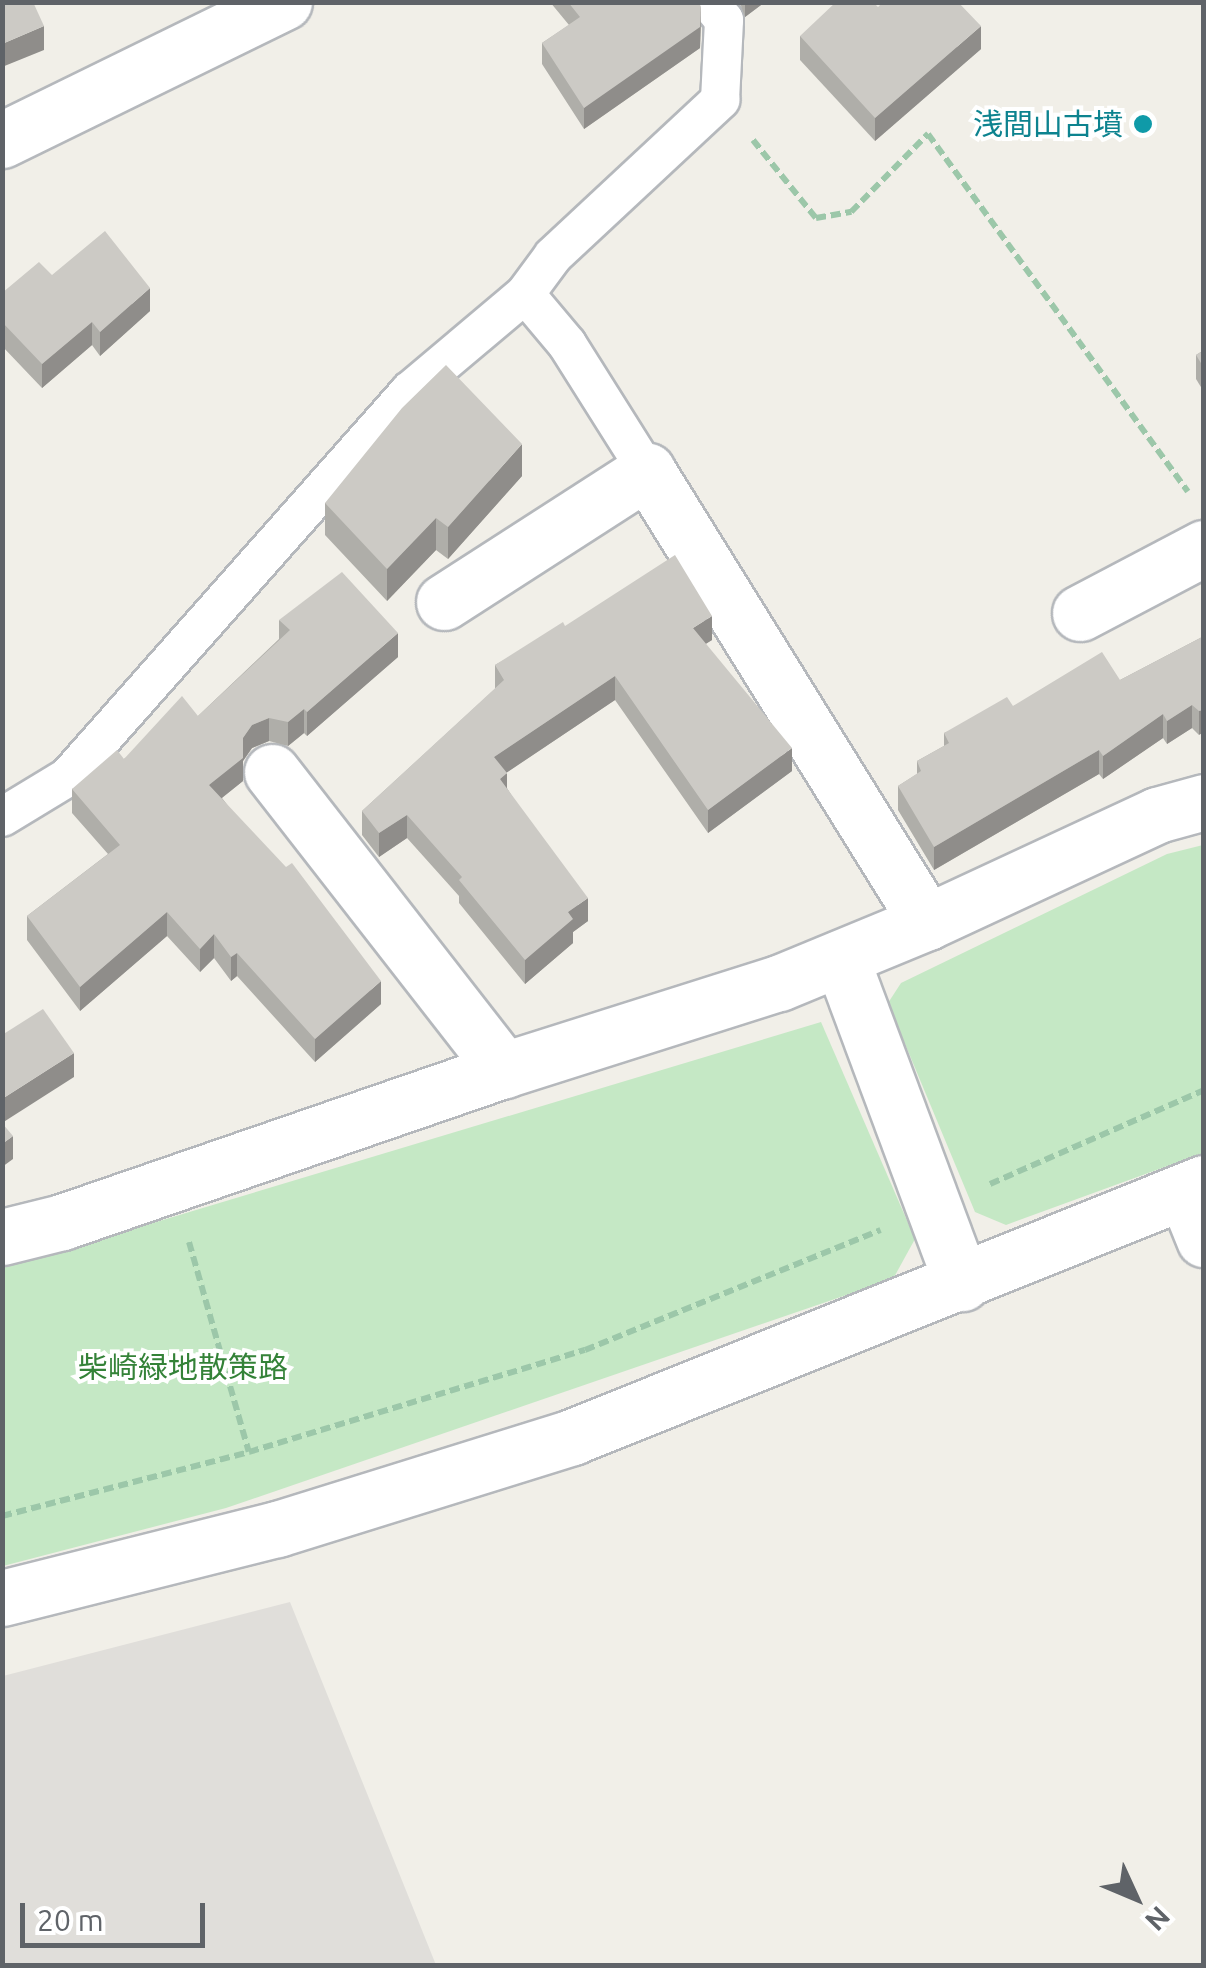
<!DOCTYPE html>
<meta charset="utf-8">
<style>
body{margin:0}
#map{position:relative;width:1206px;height:1968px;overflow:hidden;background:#f1efe8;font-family:Ubuntu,"Noto Sans JP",sans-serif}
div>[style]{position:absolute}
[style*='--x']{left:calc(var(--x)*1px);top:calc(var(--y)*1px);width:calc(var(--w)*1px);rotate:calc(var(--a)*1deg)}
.industrial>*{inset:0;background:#e0deda}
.green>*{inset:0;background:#c5e8c5}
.path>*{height:6px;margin-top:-3px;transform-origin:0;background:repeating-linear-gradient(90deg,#9cc7a9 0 10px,transparent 0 15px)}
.roads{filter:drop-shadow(2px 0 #b5b8bc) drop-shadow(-2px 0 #b5b8bc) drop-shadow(0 2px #b5b8bc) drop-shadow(0 -2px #b5b8bc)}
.lane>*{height:38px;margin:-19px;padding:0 19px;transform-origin:19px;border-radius:19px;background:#fff}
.street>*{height:55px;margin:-27.5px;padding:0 27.5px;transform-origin:27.5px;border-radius:27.5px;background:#fff}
.secondary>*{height:55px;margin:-27.5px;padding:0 27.5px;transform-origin:27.5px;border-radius:27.5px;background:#fff}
.wall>*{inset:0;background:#afaea9}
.shaded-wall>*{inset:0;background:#8f8d8a}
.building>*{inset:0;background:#cccac5}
.dots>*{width:28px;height:28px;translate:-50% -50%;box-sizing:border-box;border:5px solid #fff;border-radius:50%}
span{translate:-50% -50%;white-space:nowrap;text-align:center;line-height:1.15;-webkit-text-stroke:8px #fff;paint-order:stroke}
.culture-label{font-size:30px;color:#0d838f}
.right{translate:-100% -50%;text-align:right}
.park-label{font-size:30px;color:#348238}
.frame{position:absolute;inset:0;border:5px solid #5f6368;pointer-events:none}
.north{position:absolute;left:1086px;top:1848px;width:100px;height:100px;-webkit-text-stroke:8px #fff;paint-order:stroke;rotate:134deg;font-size:28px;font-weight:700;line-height:40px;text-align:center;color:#5f6368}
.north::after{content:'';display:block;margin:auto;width:35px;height:45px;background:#5f6368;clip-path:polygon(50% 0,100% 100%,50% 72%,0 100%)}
.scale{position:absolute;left:20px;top:1903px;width:185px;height:45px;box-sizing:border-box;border:5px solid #5f6368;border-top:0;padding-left:12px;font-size:30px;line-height:35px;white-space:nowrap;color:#5f6368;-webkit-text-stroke:8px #fff;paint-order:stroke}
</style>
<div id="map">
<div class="industrial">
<i style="clip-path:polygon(290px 1602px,436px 1965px,3px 1965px,3px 1676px)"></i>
</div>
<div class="green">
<i style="clip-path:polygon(1203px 845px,1203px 1153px,1006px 1225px,975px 1212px,888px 1003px,901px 983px,1167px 854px)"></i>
<i style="clip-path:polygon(821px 1022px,915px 1239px,893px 1279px,226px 1508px,3px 1566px,3px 1268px)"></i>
</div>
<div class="path">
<i style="--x:753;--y:140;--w:100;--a:51.1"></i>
<i style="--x:816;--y:218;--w:36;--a:-10"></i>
<i style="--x:851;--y:212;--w:110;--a:-45.4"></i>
<i style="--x:928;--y:134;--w:442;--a:54"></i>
<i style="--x:990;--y:1184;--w:234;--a:-23.7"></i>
<i style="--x:189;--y:1242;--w:218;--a:74.1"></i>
<i style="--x:2;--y:1516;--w:255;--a:-14.5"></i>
<i style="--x:249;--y:1452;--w:351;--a:-16.9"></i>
<i style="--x:585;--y:1350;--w:319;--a:-22.1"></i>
</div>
<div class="roads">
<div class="lane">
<i style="--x:647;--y:471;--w:150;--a:-122.2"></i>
<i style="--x:567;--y:344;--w:65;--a:-130"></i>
<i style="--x:525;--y:294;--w:47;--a:-53.6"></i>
<i style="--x:553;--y:256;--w:229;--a:-43"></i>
<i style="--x:720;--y:100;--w:80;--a:-87.1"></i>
<i style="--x:724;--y:20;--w:23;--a:-130"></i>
<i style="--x:2;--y:817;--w:77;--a:-31.2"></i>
<i style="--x:68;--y:777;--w:516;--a:-48.46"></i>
<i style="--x:410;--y:391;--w:150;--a:-40.1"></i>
</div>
<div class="street">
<i style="--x:2;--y:140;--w:314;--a:-26.1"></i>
<i style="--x:444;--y:602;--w:242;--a:-32.8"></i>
<i style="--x:647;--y:471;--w:531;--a:58.17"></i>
<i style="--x:1080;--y:613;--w:140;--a:-27.7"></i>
<i style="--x:272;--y:772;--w:378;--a:52.1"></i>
<i style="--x:841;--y:958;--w:347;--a:69.6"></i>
<i style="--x:2;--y:1237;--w:62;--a:-14"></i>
<i style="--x:62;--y:1222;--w:467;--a:-19"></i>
<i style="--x:504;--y:1070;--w:288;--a:-17.6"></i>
<i style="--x:779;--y:983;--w:160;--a:-22.4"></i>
<i style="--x:927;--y:922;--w:254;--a:-24.9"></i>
<i style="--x:1157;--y:815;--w:49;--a:-15.5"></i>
</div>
<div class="secondary">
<i style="--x:1185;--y:1192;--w:51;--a:68"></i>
<i style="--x:2;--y:1598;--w:284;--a:-14.1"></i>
<i style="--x:277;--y:1529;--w:309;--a:-17.3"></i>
<i style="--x:572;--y:1437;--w:681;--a:-21.9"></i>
</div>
</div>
<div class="wall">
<i style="clip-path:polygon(550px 2px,699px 2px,701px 28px,700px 48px,584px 129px,542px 64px,542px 43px,569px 25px)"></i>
<i style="clip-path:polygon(738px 2px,765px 2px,745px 17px,741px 6px)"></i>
<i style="clip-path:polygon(800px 36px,981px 49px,875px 141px,800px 60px)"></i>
<i style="clip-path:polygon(52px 275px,150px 311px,100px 356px,92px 345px,42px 388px,2px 346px,2px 293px)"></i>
<i style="clip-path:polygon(1204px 350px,1204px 392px,1196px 379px,1196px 355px)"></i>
<i style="clip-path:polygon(522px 476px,448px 559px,436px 550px,387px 601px,325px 535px,325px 503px)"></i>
<i style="clip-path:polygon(279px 620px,398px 657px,307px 736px,304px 733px,288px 746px,269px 741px,252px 748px,243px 761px,243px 781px,222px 798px,381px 1004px,315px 1062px,237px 976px,231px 981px,214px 958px,200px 972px,167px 936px,80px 1011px,27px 940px,27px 916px,108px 854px,72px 813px,72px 789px,198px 716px,279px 639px)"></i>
<i style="clip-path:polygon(565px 626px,712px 640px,705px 644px,792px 771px,708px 833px,615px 700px,506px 773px,507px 788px,588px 921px,573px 932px,573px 943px,525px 984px,459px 903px,459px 896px,407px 838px,379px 857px,362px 835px,362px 811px,495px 689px,495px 665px)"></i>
<i style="clip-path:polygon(1204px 636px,1199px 735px,1192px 728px,1167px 744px,1163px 738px,1103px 779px,1099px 774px,934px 870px,898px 810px,898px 786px,917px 774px,917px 761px,944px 746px,944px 733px,1013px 706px,1120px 680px)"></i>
</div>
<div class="shaded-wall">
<i style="clip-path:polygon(745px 2px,765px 2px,745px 17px)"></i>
<i style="clip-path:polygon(701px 7px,700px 48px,584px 129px,584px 108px)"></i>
<i style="clip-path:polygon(44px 26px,44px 50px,2px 67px,2px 44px)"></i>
<i style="clip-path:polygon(981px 26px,981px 49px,875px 141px,875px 118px)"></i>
<i style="clip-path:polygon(150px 288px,150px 311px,100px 356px,100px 332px)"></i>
<i style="clip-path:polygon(92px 322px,92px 345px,42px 388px,42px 364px)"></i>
<i style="clip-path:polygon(522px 444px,522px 476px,448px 559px,448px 527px)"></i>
<i style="clip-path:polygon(436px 518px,436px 550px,387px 601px,387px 569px)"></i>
<i style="clip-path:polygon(712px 616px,712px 640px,693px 652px,693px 628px)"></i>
<i style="clip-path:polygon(398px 633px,398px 657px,307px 736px,307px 712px)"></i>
<i style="clip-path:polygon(615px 676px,615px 700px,494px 781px,494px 757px)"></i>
<i style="clip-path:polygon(1192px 705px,1192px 728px,1167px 744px,1167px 721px)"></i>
<i style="clip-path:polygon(304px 709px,304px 733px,288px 746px,288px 722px)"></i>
<i style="clip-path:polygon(1204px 709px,1204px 732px,1199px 735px,1199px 711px)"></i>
<i style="clip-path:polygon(1163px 714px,1163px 738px,1103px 779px,1103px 756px)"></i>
<i style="clip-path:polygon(269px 718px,269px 741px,252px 748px,243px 761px,243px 781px,209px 808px,209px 785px,252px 725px)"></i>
<i style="clip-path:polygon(792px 748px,792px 771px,708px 833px,708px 810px)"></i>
<i style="clip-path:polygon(1099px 750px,1099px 774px,934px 870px,934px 847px)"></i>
<i style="clip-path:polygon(507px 773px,507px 797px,500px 779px)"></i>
<i style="clip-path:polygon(407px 815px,407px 838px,379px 857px,379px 833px)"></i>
<i style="clip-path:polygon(588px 898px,588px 921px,573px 932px,573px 943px,525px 984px,525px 960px,568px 912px)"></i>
<i style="clip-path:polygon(167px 912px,167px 936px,80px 1011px,80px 987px)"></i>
<i style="clip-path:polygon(214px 934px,214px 958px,200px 972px,200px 949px)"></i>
<i style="clip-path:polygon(237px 953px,237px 976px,231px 981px,231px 957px)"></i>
<i style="clip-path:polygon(381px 981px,381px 1004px,315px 1062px,315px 1039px)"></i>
<i style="clip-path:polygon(74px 1053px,74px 1077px,2px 1123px,2px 1099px)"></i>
<i style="clip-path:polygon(13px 1136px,13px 1159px,2px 1167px,2px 1144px)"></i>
</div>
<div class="building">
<i style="clip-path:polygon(2px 2px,33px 2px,44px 26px,2px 44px)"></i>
<i style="clip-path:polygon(568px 2px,699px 2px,701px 7px,700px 27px,584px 108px,542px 43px,580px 17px)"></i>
<i style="clip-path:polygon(836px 2px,873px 2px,878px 7px,883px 2px,958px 2px,981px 26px,875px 118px,800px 36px)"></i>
<i style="clip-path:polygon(105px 231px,150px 288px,100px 332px,92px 322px,42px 364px,2px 322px,2px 293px,39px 262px,52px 275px)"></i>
<i style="clip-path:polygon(1204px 350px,1204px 368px,1196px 355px)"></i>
<i style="clip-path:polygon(446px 365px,522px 444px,448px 527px,436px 518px,387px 569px,325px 503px,402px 408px)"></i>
<i style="clip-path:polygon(675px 555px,712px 616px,693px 628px,792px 748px,708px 810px,615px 676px,494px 757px,507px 773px,500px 779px,588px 898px,568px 912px,573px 919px,525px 960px,459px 880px,462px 877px,407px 815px,379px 833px,362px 811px,504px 680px,495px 665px,563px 622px,565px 626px)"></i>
<i style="clip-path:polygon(342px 572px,398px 633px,307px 712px,304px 709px,288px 722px,269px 718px,252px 725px,243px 738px,243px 758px,209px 785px,286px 867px,292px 863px,381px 981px,315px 1039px,237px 953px,231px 957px,214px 934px,200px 949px,167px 912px,80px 987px,27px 916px,120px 845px,72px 789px,117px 750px,124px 759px,182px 696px,198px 716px,290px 630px,279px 620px)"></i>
<i style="clip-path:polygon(1204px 636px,1204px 709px,1199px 711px,1192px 705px,1167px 721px,1163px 714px,1103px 756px,1099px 750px,934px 847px,898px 786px,921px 771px,917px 761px,949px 743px,944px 733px,1007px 697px,1013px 706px,1102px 652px,1120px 680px)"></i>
<i style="clip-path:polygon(43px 1009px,74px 1053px,2px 1099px,2px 1035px)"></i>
<i style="clip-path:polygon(2px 1123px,13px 1136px,2px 1144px)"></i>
</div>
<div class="dots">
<i style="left:1143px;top:124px;background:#0f9aa8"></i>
</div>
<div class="culture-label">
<span class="right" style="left:1123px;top:124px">浅間山古墳</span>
</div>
<div class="park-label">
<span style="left:183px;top:1367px">柴崎緑地散策路</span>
</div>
<div class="frame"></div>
<div class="north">N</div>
<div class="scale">20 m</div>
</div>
